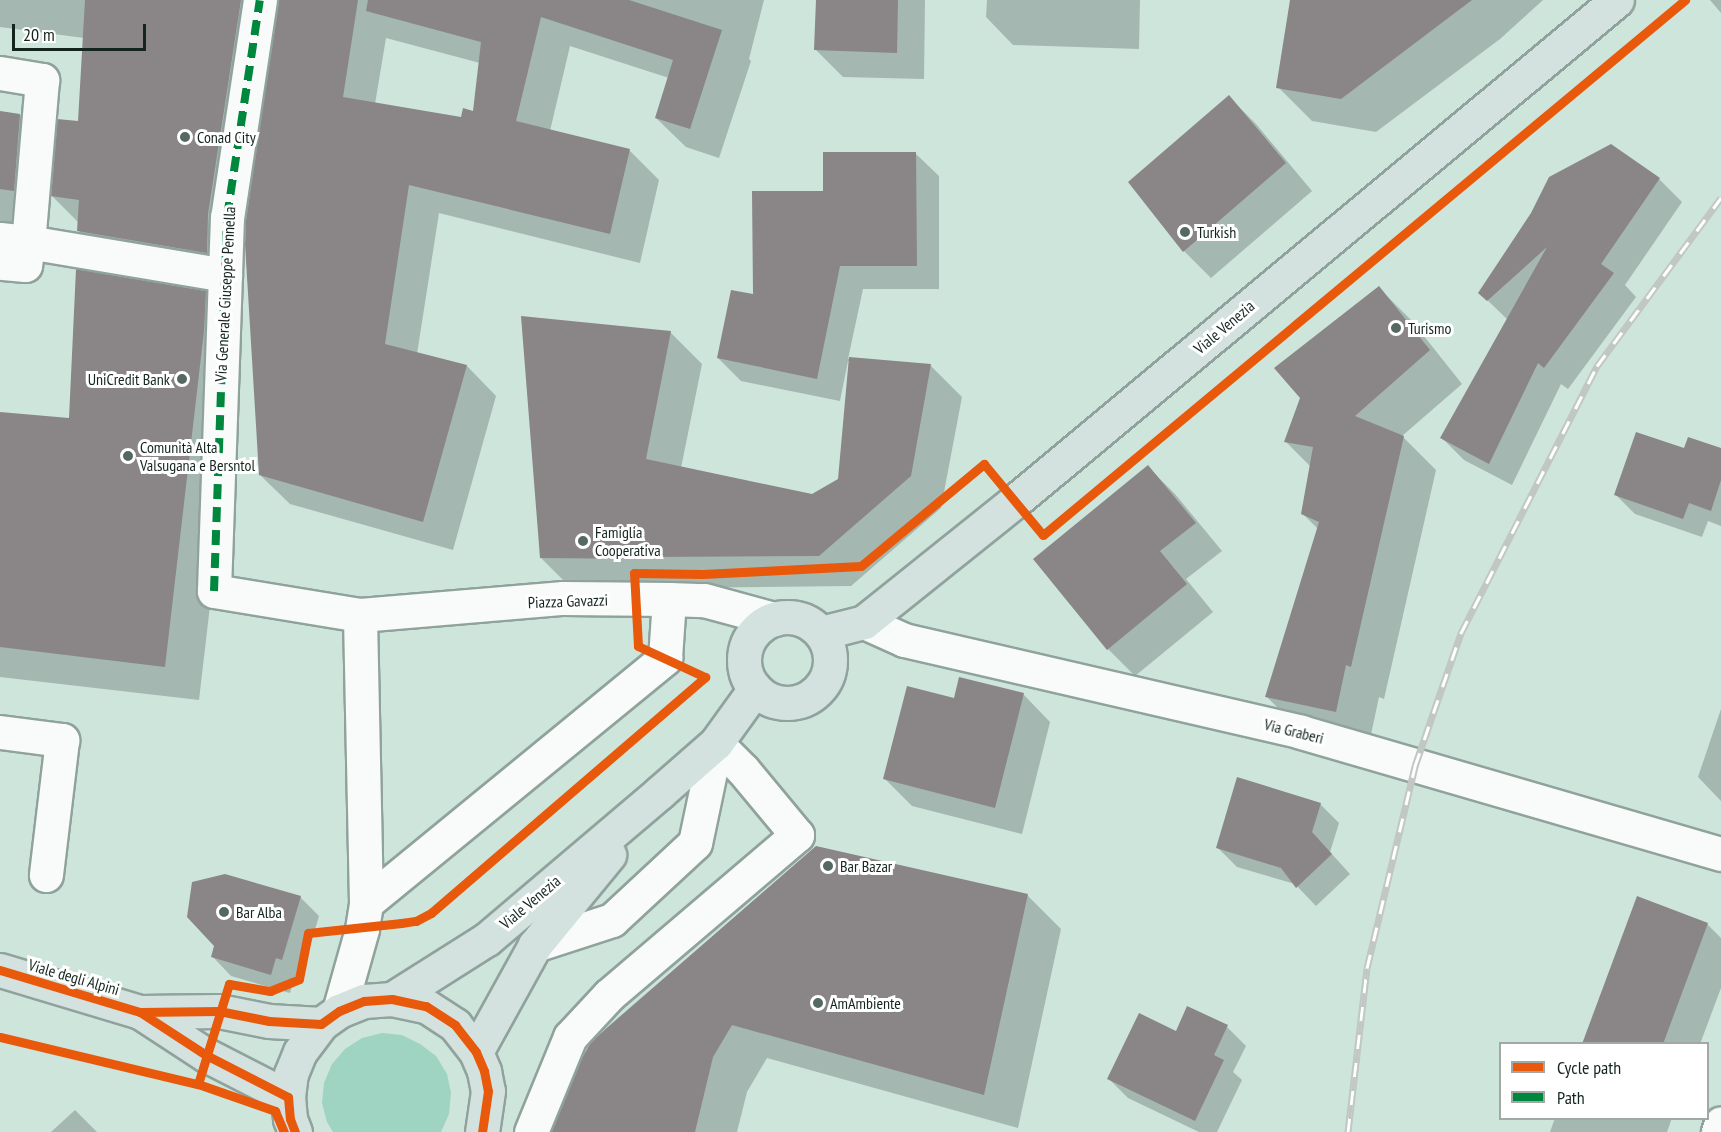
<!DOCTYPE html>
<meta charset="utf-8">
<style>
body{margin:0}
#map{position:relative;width:1721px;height:1132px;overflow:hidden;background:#cee5dc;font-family:"PT Sans Narrow",sans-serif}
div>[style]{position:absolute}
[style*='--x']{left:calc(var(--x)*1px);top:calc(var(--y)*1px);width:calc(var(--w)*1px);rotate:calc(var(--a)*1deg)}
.green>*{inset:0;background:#9fd3c2}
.shadow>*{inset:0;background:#0003}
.building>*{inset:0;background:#8a8587}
.roads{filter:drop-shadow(2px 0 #90a29c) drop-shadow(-2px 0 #90a29c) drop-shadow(0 2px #90a29c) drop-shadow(0 -2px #90a29c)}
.minor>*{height:33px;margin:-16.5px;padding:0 16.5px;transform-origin:16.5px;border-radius:16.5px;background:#f8fbfa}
.major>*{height:33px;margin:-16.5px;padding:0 16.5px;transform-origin:16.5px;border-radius:16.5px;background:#d4e2df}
.major>.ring{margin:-16.5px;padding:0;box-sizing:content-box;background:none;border:33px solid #d4e2df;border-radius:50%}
.rail>*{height:7px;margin-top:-3.5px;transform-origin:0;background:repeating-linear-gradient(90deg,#fff 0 14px,#c1c7c5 0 28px);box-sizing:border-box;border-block:2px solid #c1c7c5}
.quiet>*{height:8px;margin-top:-4px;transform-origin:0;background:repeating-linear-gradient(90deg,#00873e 0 15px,transparent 0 23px)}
.cycleway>*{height:9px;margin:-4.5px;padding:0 4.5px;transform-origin:4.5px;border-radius:4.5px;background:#e8590c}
.dots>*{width:16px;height:16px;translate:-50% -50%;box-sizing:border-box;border:3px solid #fff;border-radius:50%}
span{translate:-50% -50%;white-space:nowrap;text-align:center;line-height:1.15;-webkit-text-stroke:6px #fff;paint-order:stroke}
.poi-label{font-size:16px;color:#14251f}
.left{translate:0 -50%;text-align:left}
.right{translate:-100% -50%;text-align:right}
.street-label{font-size:16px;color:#14251f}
.legend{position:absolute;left:1499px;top:1042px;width:210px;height:78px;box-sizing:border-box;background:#fff;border:2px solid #a1a8a5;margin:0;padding:8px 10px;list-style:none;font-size:18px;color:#14251f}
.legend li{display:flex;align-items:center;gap:12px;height:30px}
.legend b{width:30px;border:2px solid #a1a8a5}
.scale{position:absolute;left:12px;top:24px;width:134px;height:27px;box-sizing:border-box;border:3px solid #14251f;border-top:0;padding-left:8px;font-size:18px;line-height:21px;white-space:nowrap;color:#14251f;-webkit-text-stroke:4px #fff;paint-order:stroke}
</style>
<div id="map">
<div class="green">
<i style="clip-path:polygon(382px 1033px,402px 1035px,420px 1044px,436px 1056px,447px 1074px,451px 1093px,449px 1114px,441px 1132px,333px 1132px,327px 1122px,322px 1103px,324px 1083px,332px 1064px,345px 1049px,362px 1038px)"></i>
</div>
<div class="shadow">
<i style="clip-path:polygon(evenodd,0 0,764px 0,749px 59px,751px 61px,719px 158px,686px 147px,656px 118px,669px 78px,570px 46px,550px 131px,630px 151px,659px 180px,640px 263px,439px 213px,417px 354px,467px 366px,496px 396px,453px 550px,290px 504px,260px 475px,278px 11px,271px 27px,237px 245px,236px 282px,108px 260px,79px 231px,79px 223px,52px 196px,79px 123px,84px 38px,0 27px,0 0,386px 38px,480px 63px,474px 112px,462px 119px,375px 104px,386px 38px)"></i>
<i style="clip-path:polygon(817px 0,925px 0,924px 79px,843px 77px,816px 50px)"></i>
<i style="clip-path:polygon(987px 0,1140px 0,1139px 49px,1013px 45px,986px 17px)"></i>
<i style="clip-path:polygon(1291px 0,1543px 0,1500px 39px,1376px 132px,1312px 121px,1278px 87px)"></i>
<i style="clip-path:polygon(1710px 0,1721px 0,1721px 13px)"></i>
<i style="clip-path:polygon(1229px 97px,1256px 124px,1312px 191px,1211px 278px,1184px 251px)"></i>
<i style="clip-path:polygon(0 113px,20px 115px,49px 145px,39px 250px,0 252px)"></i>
<i style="clip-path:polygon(916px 154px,939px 176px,939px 289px,863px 289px,848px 359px,931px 366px,962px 397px,941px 508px,851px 586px,572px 589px,541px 558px,523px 318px,671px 333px,702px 364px,681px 468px,812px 495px,840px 480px,850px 361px,848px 361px,840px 401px,741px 381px,718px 358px,755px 296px,824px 192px)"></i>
<i style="clip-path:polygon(1659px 179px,1682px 202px,1625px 285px,1636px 297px,1568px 389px,1561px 384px,1512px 485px,1464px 460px,1442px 438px,1508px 320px,1480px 293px,1532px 214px)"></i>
<i style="clip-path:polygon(1379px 288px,1412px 321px,1462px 384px,1402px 436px,1436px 470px,1384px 699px,1379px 697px,1369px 744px,1300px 730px,1267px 697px,1319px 530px,1302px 513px,1311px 467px,1285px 441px)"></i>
<i style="clip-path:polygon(205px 292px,239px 327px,238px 366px,199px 700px,0 677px,0 413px,70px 419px)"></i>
<i style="clip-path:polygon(1684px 450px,1721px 450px,1721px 526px,1708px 521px,1702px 537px,1635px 514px,1616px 495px)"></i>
<i style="clip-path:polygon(1148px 467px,1175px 494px,1222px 551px,1186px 579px,1213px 612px,1135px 676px,1108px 649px)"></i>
<i style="clip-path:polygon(1023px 694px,1050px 722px,1022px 834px,912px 806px,885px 779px,955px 700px)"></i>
<i style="clip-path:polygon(1721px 709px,1721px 801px,1698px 777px)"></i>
<i style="clip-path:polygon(1320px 804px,1339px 823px,1330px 852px,1350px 874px,1316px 906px,1295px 884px,1237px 867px,1218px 848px)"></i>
<i style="clip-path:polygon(816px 847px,1027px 895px,1061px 929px,1018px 1128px,767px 1058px,747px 1092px,737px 1132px,553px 1132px,583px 1059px,605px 1029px)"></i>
<i style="clip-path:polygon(300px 897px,319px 916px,301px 978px,295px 976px,290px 993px,231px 976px,213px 957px)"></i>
<i style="clip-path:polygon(1707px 924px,1721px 938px,1721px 988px,1700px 1044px,1583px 1044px)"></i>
<i style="clip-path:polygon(1227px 1027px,1246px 1046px,1233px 1072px,1242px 1080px,1217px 1132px,1199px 1132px,1128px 1098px,1109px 1079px,1176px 1033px)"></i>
<i style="clip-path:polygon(75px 1110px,97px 1132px,51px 1132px)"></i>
<i style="clip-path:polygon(1555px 1118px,1672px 1118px,1667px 1132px,1550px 1132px)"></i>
</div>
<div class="building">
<i style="clip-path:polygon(85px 0,241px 0,208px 214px,207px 253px,77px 231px,79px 200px,51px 196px,57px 119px,78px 121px)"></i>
<i style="clip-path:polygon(278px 0,358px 0,343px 97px,461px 117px,463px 108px,473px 111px,481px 42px,366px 11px,368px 0,629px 0,722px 30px,690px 129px,655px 118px,673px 60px,541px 17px,516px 121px,630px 149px,610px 234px,409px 185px,385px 344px,467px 365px,423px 522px,259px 475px,245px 244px,246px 219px)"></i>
<i style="clip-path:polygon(816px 0,898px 0,897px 53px,814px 50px)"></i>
<i style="clip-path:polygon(1290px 0,1472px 0,1341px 99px,1276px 88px)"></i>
<i style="clip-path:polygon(1229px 95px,1286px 163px,1183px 252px,1128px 182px)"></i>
<i style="clip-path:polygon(0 111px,20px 114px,14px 191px,0 189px)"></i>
<i style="clip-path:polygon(1611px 144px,1660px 178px,1601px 264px,1614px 273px,1544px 368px,1538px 363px,1489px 464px,1440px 438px,1547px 247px,1487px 301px,1478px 293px,1531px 213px,1549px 177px)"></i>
<i style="clip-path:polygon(823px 152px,916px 152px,917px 266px,840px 266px,817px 379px,717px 358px,731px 290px,753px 294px,752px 191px,823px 191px)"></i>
<i style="clip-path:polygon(76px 269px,206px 291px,204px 331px,165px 667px,0 647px,0 412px,69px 418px)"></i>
<i style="clip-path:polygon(1379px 286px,1430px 350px,1355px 416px,1404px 436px,1351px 667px,1346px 665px,1336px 712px,1265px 697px,1319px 522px,1301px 514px,1313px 447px,1284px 442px,1300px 398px,1274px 368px)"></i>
<i style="clip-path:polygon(521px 316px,671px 331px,646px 459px,812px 494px,838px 479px,849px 357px,931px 364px,911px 476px,819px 556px,650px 557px,650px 559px,540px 558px)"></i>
<i style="clip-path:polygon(1636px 432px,1684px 448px,1688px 437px,1721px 448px,1721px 480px,1711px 511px,1689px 503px,1683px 519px,1614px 495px)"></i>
<i style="clip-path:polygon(1148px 465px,1196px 523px,1160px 551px,1187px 584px,1107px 650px,1033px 559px)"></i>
<i style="clip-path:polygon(959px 677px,1024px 693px,995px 808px,883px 779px,907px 686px,954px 698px)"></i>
<i style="clip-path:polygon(1237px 777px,1321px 803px,1312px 832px,1332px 854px,1296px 888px,1281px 868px,1216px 848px)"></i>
<i style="clip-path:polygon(816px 846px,1028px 894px,984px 1095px,732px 1025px,713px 1057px,695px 1132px,551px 1132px,582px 1058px,591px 1042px)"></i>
<i style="clip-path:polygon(225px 874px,301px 896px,282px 960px,276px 958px,271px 975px,211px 957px,214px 946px,187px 917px,192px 882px)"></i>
<i style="clip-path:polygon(1637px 896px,1708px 923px,1663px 1044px,1582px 1044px)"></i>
<i style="clip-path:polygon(1187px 1006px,1228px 1025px,1214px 1055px,1224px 1060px,1195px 1121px,1107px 1079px,1139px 1013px,1176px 1031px)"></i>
</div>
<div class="roads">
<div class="minor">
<i style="--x:260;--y:0;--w:219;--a:98.6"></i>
<i style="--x:227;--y:217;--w:374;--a:92"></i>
<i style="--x:214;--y:591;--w:148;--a:9.3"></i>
<i style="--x:360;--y:615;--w:204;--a:-4.8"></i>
<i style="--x:563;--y:598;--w:106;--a:0.5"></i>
<i style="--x:669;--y:599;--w:35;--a:2"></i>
<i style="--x:704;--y:600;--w:73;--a:15.2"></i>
<i style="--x:0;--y:73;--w:43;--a:9.5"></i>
<i style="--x:42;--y:80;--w:163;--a:94.9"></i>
<i style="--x:28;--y:242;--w:200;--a:9.5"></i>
<i style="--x:0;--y:239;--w:28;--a:6"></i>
<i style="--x:28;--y:242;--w:23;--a:97"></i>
<i style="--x:25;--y:265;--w:25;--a:-175"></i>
<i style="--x:864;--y:622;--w:44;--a:24.2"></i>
<i style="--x:904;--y:640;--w:408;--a:13"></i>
<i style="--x:1301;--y:732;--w:437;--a:16.2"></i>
<i style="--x:0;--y:732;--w:63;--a:7.4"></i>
<i style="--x:62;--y:740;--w:136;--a:96.8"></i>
<i style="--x:366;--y:903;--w:387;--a:-39.3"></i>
<i style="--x:665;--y:658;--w:59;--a:-86.1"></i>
<i style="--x:535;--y:945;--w:81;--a:-18"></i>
<i style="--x:612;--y:920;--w:113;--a:-42.9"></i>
<i style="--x:695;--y:843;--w:102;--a:-78.1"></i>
<i style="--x:339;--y:1011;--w:85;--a:-74.3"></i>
<i style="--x:362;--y:929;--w:26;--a:-81"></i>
<i style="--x:366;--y:903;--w:288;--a:-91.2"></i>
<i style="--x:531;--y:1132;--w:103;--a:-67.7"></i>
<i style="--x:570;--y:1037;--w:57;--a:-47.1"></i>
<i style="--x:609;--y:995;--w:247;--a:-40.4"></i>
<i style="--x:797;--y:835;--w:85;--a:-129.7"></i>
<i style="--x:743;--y:770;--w:38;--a:-135"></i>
<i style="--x:1718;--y:1132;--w:9;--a:-72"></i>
</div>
<div class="major">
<i class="ring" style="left:744px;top:617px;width:53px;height:53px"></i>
<i style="--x:821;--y:633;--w:44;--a:-14.3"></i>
<i style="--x:864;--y:622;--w:193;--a:-38.7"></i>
<i style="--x:1015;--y:501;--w:783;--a:-39.77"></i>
<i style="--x:0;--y:970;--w:146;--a:16.7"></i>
<i style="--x:140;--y:1012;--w:79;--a:-0.7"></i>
<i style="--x:219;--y:1011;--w:51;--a:11.3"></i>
<i style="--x:269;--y:1021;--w:52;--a:3.3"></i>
<i style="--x:392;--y:999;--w:112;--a:-32.3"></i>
<i style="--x:487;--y:939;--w:226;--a:-40.3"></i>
<i style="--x:659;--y:793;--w:76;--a:-41.3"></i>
<i style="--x:716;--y:743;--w:67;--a:-54.2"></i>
<i style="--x:140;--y:1012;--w:79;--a:33.1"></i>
<i style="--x:206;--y:1055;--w:92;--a:27.1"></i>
<i style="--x:476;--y:1052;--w:122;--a:-61.1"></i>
<i style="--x:535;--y:945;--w:117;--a:-50.6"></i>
<i style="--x:295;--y:1132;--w:14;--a:-111"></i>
<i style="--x:290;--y:1119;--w:22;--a:-95"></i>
<i style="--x:288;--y:1097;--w:23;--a:-83"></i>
<i style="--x:291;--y:1074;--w:24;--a:-68"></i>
<i style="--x:300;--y:1052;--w:35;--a:-53"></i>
<i style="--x:321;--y:1024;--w:22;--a:-36"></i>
<i style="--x:339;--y:1011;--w:27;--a:-22"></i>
<i style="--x:364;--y:1001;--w:28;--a:-4"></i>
<i style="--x:392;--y:999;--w:35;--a:12"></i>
<i style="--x:426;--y:1006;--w:35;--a:33"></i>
<i style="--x:455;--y:1025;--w:34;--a:52"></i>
<i style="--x:476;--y:1052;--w:21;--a:67"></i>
<i style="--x:484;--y:1071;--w:20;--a:79"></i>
<i style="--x:488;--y:1091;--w:41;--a:98.3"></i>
</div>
</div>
<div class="rail">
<i style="--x:1348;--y:1132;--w:165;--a:-83.4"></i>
<i style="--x:1367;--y:968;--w:208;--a:-76.6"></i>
<i style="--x:1415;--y:766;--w:141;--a:-70.9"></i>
<i style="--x:1461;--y:633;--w:300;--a:-63"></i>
<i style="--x:1597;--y:366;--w:209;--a:-53.6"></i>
</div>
<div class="quiet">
<i style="--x:214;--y:591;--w:374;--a:-88"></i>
<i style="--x:227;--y:217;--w:219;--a:-81.4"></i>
</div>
<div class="cycleway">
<i style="--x:0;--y:970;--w:146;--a:16.7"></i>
<i style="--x:140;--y:1012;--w:79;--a:-0.7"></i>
<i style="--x:219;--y:1011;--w:51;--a:11.3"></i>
<i style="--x:269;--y:1021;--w:52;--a:3.3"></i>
<i style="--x:321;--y:1024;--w:22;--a:-36"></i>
<i style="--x:339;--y:1011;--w:27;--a:-22"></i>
<i style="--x:364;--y:1001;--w:28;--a:-4"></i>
<i style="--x:392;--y:999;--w:35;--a:12"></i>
<i style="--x:426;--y:1006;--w:35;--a:33"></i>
<i style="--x:455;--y:1025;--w:34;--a:52"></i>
<i style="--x:476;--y:1052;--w:21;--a:67"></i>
<i style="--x:484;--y:1071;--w:20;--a:79"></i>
<i style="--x:488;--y:1091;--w:41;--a:98.3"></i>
<i style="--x:140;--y:1012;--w:79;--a:33.1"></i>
<i style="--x:206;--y:1055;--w:92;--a:27.1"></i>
<i style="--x:288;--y:1097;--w:22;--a:85"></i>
<i style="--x:290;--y:1119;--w:14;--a:69"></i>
<i style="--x:0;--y:1037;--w:204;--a:13.4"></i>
<i style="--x:198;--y:1084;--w:82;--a:19.3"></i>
<i style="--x:275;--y:1111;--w:23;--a:67"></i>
<i style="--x:198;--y:1084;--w:105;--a:-72.8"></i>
<i style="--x:229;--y:984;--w:42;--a:9.7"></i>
<i style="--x:270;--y:991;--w:31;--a:-22"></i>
<i style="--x:299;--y:979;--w:47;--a:-78.9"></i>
<i style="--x:308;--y:933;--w:94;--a:-6.1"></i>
<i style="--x:401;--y:923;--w:15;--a:-8"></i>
<i style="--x:416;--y:921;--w:17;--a:-28"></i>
<i style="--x:431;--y:913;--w:362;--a:-40.7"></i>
<i style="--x:705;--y:677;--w:74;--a:-155.2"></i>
<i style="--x:638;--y:646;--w:73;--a:-93.1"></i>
<i style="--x:634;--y:573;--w:69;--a:0.8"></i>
<i style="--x:703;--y:574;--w:158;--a:-2.9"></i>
<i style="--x:861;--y:566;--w:160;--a:-39.7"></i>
<i style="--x:984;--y:464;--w:92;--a:50.3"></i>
<i style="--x:1043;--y:535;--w:836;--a:-39.81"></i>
</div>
<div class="dots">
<i style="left:185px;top:137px;background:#556861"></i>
<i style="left:1185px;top:232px;background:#556861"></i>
<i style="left:1396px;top:328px;background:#556861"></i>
<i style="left:182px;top:379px;background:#556861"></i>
<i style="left:128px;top:456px;background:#556861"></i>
<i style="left:583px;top:541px;background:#556861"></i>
<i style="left:828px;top:866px;background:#556861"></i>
<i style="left:224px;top:912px;background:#556861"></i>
<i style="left:818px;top:1003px;background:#556861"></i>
</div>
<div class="poi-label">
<span class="left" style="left:197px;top:137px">Conad City</span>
<span class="left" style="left:1197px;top:232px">Turkish</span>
<span class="left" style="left:1408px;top:328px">Turismo</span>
<span class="right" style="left:170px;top:379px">UniCredit Bank</span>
<span class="left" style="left:140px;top:456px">Comunità Alta<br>Valsugana e Bersntol</span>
<span class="left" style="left:595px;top:541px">Famiglia<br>Cooperativa</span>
<span class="left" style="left:840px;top:866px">Bar Bazar</span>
<span class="left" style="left:236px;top:912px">Bar Alba</span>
<span class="left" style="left:830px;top:1003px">AmAmbiente</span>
</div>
<div class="street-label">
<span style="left:225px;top:294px;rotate:-87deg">Via Generale Giuseppe Pennella</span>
<span style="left:1224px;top:327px;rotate:-40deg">Viale Venezia</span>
<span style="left:568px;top:601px;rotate:-2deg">Piazza Gavazzi</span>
<span style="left:1294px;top:731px;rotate:14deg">Via Graberi</span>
<span style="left:530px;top:902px;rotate:-40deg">Viale Venezia</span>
<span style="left:74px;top:977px;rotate:16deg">Viale degli Alpini</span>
</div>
<ul class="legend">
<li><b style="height:8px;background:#e8590c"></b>Cycle path</li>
<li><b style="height:8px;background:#00873e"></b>Path</li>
</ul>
<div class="scale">20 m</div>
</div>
